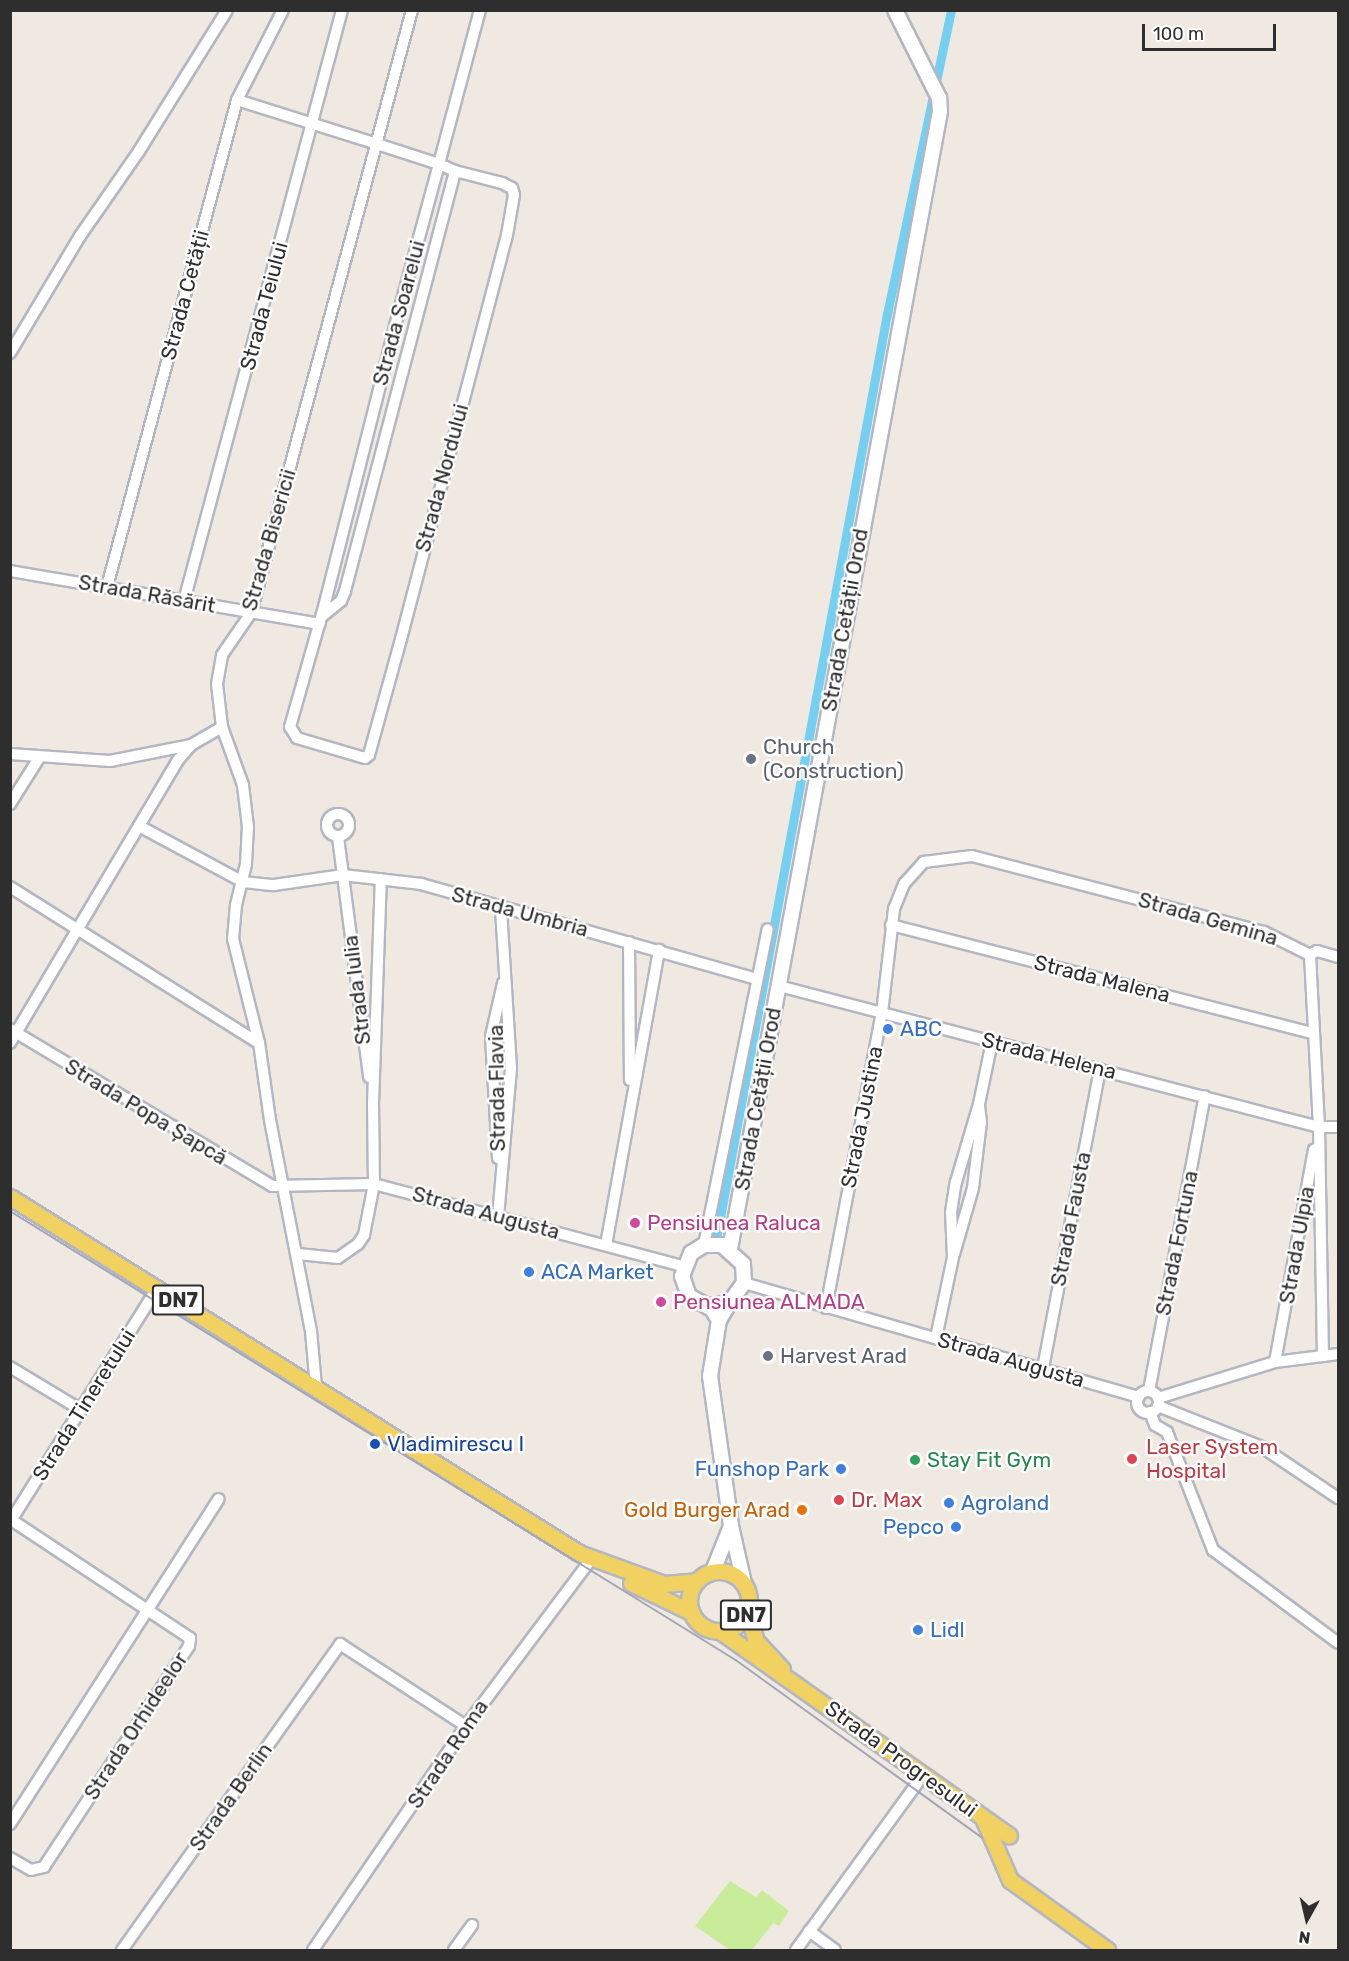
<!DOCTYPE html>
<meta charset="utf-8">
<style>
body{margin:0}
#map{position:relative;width:1349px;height:1961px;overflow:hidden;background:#efe9e1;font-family:Rubik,sans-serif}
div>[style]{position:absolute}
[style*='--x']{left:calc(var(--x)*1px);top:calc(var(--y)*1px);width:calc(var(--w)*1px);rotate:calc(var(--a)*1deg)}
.pitch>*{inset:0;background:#c9ec9a}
.canal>*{height:9px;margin:-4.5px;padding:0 4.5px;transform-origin:4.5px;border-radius:4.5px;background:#75cff0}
.roads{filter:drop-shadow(2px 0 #b4b7c1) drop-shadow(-2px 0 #b4b7c1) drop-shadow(0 2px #b4b7c1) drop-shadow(0 -2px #b4b7c1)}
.street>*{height:10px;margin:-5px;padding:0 5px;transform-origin:5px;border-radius:5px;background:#fff}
.street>.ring{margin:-5px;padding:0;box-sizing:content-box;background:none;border:10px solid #fff;border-radius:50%}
.secondary>*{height:14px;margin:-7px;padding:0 7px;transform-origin:7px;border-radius:7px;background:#fff}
.primary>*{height:15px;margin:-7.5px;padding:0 7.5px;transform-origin:7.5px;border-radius:7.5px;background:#f2d163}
.primary>.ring{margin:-7.5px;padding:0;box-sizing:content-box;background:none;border:15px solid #f2d163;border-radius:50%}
.tram>*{height:1.5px;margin:-0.75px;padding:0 0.75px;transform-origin:0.75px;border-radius:0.75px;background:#a3a6b8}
.dots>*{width:16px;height:16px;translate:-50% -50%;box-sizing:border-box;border:3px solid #fff;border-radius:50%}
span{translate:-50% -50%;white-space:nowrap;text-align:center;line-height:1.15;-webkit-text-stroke:5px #fff;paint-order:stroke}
.shield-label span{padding:2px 4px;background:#fff;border:2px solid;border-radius:4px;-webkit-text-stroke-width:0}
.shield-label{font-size:20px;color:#2e2e2e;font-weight:700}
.street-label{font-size:21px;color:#2e2e2e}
.worship-label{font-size:21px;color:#5b616d}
.left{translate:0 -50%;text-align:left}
.shop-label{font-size:21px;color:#366cbe}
.right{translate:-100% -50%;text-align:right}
.hotel-label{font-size:21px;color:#b23c85}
.transit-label{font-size:21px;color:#164399}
.health-label{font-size:21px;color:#be3a42}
.leisure-label{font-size:21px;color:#27864d}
.food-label{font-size:21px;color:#c56008}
.frame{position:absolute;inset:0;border:12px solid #2e2e2e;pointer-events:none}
.north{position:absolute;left:1277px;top:1889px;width:60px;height:60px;-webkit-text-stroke:4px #fff;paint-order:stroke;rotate:188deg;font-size:16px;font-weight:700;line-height:24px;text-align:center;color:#2e2e2e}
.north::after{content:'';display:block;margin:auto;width:21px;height:27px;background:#2e2e2e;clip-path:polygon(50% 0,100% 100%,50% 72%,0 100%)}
.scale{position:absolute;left:1142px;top:24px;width:134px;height:27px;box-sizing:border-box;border:3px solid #2e2e2e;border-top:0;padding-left:8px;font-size:18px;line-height:21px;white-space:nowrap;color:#2e2e2e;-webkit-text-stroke:4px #fff;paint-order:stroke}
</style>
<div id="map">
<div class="pitch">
<i style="clip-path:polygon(730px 1881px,756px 1897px,762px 1890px,789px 1911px,779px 1926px,773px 1923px,752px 1950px,730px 1950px,695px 1926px)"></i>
</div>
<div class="canal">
<i style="--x:716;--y:1239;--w:941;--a:-79.53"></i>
<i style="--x:887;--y:314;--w:311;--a:-78.1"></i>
</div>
<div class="roads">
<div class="street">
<i style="--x:237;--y:100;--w:147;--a:17.4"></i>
<i style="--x:377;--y:144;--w:65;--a:17.9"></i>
<i style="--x:439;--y:164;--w:17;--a:24"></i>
<i style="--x:455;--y:171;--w:49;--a:14.3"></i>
<i style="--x:502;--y:183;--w:11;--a:27"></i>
<i style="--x:512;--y:188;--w:7;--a:74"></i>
<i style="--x:514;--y:195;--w:41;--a:99.9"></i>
<i style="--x:507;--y:235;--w:418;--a:104.7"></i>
<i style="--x:401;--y:639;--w:120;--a:105.4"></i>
<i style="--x:369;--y:755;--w:5;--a:143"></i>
<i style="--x:365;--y:758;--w:71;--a:-163.6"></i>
<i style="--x:297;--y:738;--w:13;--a:-122"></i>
<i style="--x:290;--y:727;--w:129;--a:-74.2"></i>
<i style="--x:325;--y:603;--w:286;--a:-75.8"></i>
<i style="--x:395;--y:326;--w:168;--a:-74.8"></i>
<i style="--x:439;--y:164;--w:159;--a:-75.1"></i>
<i style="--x:10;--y:353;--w:136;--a:-59.1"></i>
<i style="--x:80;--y:236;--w:103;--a:-55.2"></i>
<i style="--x:139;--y:151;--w:166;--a:-58"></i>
<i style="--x:10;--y:571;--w:314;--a:9.7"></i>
<i style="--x:107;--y:587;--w:504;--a:-75.05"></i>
<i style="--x:237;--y:100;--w:101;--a:-62.9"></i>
<i style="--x:184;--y:601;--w:612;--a:-75.03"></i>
<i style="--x:321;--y:617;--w:26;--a:-39"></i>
<i style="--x:341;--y:601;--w:11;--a:-68"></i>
<i style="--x:345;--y:591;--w:434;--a:-75.3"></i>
<i style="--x:10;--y:754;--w:100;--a:4"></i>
<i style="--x:110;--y:761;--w:83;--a:-11.2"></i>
<i style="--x:10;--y:804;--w:54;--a:-57.8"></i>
<i class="ring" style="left:327px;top:814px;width:12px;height:12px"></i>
<i style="--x:139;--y:826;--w:118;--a:28.3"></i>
<i style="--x:243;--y:882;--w:31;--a:6"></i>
<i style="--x:274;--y:885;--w:70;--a:-8.2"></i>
<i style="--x:343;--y:875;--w:79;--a:6.6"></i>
<i style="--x:421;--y:884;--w:349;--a:15.8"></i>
<i style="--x:338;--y:837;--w:242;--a:82.6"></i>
<i style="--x:10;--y:887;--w:294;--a:32.1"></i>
<i style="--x:891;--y:925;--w:436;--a:14.4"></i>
<i style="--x:629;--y:942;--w:138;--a:89.6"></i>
<i style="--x:1310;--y:955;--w:172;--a:87"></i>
<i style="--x:1319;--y:1127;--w:229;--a:89"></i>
<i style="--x:1310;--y:955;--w:8;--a:-30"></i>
<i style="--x:1317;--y:951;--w:22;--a:16"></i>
<i style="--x:779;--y:986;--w:558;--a:14.63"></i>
<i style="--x:1319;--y:1127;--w:19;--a:0"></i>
<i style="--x:10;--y:1029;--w:305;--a:30.9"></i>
<i style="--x:272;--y:1186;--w:102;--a:-1.1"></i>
<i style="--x:374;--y:1184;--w:320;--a:14.9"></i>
<i style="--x:10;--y:1043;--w:329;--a:-59.3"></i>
<i style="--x:178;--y:760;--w:20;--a:-49"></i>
<i style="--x:191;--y:745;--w:36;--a:-30"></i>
<i style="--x:498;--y:1158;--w:122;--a:-93.3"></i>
<i style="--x:491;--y:1036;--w:54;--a:-77.2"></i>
<i style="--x:498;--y:1217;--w:150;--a:-85"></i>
<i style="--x:511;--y:1068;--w:161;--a:-93.6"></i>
<i style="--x:606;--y:1245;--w:300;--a:-79.8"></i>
<i style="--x:704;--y:1245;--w:322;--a:-78.6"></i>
<i style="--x:298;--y:1254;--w:40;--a:5.7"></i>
<i style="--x:338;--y:1258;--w:24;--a:-35"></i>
<i style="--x:358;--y:1244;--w:11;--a:-56"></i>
<i style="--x:364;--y:1235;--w:52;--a:-78.9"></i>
<i style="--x:374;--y:1184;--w:80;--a:-90.7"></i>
<i style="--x:373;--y:1104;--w:225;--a:-88"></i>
<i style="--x:954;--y:1254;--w:69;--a:-73.9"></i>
<i style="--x:973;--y:1188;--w:66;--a:-83.1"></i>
<i style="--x:981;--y:1122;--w:17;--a:-97"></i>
<i style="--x:744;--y:1283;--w:411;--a:16.1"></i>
<i style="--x:826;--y:1308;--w:300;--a:-79.3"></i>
<i style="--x:882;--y:1013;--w:105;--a:-83.4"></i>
<i style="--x:894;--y:909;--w:27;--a:-68"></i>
<i style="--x:904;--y:884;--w:30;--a:-48"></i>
<i style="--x:924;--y:862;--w:48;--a:-7.1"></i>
<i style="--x:972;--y:856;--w:302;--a:14.6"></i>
<i style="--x:1264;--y:932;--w:51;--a:26.6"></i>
<i style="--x:936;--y:1338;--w:83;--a:-78.1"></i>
<i style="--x:953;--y:1257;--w:45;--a:-92.5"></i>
<i style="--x:951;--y:1212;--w:30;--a:-81"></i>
<i style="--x:956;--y:1182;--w:81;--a:-73.6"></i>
<i style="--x:979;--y:1104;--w:63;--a:-78.2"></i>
<i style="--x:1275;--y:1362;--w:216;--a:-79.6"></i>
<i style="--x:10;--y:1367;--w:83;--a:31.2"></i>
<i style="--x:1043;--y:1368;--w:304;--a:-79.2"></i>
<i style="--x:316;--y:1387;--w:56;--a:-95.1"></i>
<i style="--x:311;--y:1331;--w:215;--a:-101"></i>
<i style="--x:270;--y:1120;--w:78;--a:-98.1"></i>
<i style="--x:259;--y:1043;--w:107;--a:-104"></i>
<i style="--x:233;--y:939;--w:34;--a:-85"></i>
<i style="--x:236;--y:905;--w:42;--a:-76.3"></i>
<i style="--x:246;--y:864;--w:37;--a:-87"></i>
<i style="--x:248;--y:827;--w:42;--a:-96.8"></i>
<i style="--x:243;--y:785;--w:62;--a:-109.9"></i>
<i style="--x:222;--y:727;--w:43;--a:-96.6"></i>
<i style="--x:217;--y:684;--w:29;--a:-80"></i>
<i style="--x:222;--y:655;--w:51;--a:-55.4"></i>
<i style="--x:251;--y:613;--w:624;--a:-75.05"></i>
<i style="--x:1149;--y:1391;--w:300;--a:-79.3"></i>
<i class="ring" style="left:1137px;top:1391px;width:12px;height:12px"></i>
<i style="--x:1158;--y:1398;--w:122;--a:-17.1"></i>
<i style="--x:1275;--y:1362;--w:64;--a:-7.2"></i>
<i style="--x:1158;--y:1406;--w:112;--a:21.5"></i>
<i style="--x:1262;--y:1447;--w:92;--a:33.9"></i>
<i style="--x:1150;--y:1412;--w:14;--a:69"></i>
<i style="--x:1155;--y:1425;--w:14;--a:30"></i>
<i style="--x:1167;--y:1432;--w:127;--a:68.7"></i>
<i style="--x:1213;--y:1550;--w:156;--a:36.6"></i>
<i style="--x:10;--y:1519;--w:216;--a:33.5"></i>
<i style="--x:190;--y:1638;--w:8;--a:97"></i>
<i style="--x:189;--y:1646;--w:264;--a:123.3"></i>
<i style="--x:44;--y:1867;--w:13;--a:167"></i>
<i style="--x:31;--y:1870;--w:24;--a:-150"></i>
<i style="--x:10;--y:1522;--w:278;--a:-57.8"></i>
<i style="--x:10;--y:1824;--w:386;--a:-57.3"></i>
<i style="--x:809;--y:1931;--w:32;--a:36"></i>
<i style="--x:122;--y:1950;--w:376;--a:-54.5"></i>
<i style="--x:340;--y:1644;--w:150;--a:33.1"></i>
<i style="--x:313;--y:1950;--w:271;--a:-55.7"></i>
<i style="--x:466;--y:1726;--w:205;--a:-53.1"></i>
<i style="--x:454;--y:1950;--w:31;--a:-54"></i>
<i style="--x:796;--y:1950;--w:216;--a:-54"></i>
</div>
<div class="secondary">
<i style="--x:730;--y:1249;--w:1157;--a:-79.54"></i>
<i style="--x:940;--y:111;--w:13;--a:-94"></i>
<i style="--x:939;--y:98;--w:98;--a:-116.6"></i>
<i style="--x:730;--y:1302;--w:21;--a:121"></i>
<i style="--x:719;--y:1320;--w:57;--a:99.1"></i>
<i style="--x:710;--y:1376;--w:151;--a:82"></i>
<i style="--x:731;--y:1526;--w:58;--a:77.2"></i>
<i style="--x:708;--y:1307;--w:23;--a:-13"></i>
<i style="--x:730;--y:1302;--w:24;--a:-54"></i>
<i style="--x:744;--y:1283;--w:19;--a:-93"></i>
<i style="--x:743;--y:1264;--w:28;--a:-138"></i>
<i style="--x:722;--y:1245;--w:18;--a:180"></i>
<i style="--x:704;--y:1245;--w:15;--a:148"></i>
<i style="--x:691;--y:1253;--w:25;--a:111"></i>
<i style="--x:682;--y:1276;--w:21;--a:71"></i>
<i style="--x:689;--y:1296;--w:26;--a:29"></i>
<i style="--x:712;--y:1309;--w:13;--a:58"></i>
<i style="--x:713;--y:1571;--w:48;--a:-68.2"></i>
</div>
<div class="primary">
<i style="--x:10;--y:1197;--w:671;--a:32.03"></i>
<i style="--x:579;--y:1553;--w:90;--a:20"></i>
<i style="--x:664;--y:1584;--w:32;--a:-5"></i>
<i class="ring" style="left:689px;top:1571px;width:45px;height:45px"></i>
<i style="--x:631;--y:1583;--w:67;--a:25.8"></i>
<i style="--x:748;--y:1612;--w:30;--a:75"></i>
<i style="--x:756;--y:1641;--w:38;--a:47"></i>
<i style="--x:720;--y:1631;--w:354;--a:35.3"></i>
<i style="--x:983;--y:1818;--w:68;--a:66.5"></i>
<i style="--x:1010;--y:1880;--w:120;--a:35.8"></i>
</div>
</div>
<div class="tram">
<i style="--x:10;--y:1211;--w:854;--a:31.74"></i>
<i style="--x:736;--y:1660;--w:304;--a:35.8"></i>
</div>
<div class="dots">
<i style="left:751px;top:759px;background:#6b7280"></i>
<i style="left:888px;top:1029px;background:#3f7fe0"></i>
<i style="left:635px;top:1223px;background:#d1479c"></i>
<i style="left:529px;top:1272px;background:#3f7fe0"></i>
<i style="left:661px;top:1302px;background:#d1479c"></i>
<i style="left:768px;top:1356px;background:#6b7280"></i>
<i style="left:375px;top:1444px;background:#1a4fb4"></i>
<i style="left:1132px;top:1459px;background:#e0444e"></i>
<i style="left:915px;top:1460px;background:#2e9e5b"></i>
<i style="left:841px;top:1469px;background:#3f7fe0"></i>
<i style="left:839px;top:1500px;background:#e0444e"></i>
<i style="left:949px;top:1503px;background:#3f7fe0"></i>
<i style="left:802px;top:1510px;background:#e8710a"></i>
<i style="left:956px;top:1527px;background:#3f7fe0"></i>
<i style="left:918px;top:1630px;background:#3f7fe0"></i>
</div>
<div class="shield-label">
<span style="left:178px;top:1300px">DN7</span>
<span style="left:746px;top:1615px">DN7</span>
</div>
<div class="street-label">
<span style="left:185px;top:295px;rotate:-75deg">Strada Cetății</span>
<span style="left:264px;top:306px;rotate:-75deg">Strada Teiului</span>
<span style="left:399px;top:313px;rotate:-75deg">Strada Soarelui</span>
<span style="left:442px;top:478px;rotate:-75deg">Strada Nordului</span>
<span style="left:269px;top:540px;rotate:-74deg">Strada Bisericii</span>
<span style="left:147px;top:594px;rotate:10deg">Strada Răsărit</span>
<span style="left:845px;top:620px;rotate:-80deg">Strada Cetății Orod</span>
<span style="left:520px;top:912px;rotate:15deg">Strada Umbria</span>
<span style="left:1208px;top:919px;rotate:16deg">Strada Gemina</span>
<span style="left:1102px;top:979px;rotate:14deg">Strada Malena</span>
<span style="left:357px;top:990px;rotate:-97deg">Strada Iulia</span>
<span style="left:1049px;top:1056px;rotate:14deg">Strada Helena</span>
<span style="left:497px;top:1088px;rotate:-91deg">Strada Flavia</span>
<span style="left:758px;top:1099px;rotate:-80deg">Strada Cetății Orod</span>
<span style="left:146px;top:1112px;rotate:31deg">Strada Popa Șapcă</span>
<span style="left:862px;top:1117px;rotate:-79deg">Strada Justina</span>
<span style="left:486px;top:1213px;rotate:15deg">Strada Augusta</span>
<span style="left:1071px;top:1219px;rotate:-79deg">Strada Fausta</span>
<span style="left:1177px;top:1243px;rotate:-79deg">Strada Fortuna</span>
<span style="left:1297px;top:1245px;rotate:-80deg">Strada Ulpia</span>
<span style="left:1011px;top:1360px;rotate:16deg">Strada Augusta</span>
<span style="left:84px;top:1405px;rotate:-58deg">Strada Tineretului</span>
<span style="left:136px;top:1726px;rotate:-57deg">Strada Orhideelor</span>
<span style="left:448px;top:1754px;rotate:-56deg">Strada Roma</span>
<span style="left:901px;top:1759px;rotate:36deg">Strada Progresului</span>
<span style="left:231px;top:1797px;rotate:-55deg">Strada Berlin</span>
</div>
<div class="worship-label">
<span class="left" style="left:763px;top:759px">Church<br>(Construction)</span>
<span class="left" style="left:780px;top:1356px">Harvest Arad</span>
</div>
<div class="shop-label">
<span class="left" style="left:900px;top:1029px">ABC</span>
<span class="left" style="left:541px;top:1272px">ACA Market</span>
<span class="right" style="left:829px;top:1469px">Funshop Park</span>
<span class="left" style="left:961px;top:1503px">Agroland</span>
<span class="right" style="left:944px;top:1527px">Pepco</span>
<span class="left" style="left:930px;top:1630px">Lidl</span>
</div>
<div class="hotel-label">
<span class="left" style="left:647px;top:1223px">Pensiunea Raluca</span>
<span class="left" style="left:673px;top:1302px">Pensiunea ALMADA</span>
</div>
<div class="transit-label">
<span class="left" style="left:387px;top:1444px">Vladimirescu I</span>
</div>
<div class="health-label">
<span class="left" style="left:1146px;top:1459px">Laser System<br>Hospital</span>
<span class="left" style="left:851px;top:1500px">Dr. Max</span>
</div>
<div class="leisure-label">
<span class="left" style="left:927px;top:1460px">Stay Fit Gym</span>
</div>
<div class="food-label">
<span class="right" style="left:790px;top:1510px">Gold Burger Arad</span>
</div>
<div class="frame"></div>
<div class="north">N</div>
<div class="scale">100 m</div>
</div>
